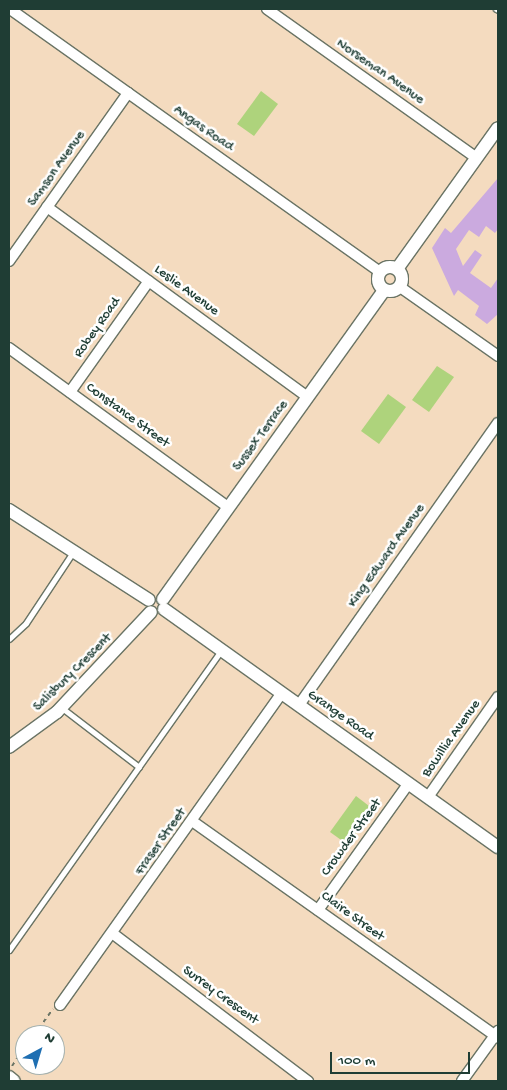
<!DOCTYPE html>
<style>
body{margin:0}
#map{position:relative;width:507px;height:1090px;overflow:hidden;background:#f4dbbf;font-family:"Gochi Hand",sans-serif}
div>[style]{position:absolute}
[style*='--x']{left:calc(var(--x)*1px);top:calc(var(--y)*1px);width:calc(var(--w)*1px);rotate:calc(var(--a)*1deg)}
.green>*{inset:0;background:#aed37c}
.building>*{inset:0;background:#cbaadf}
.path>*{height:2px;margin-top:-1px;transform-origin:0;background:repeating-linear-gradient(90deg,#6a7465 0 4px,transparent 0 8px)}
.roads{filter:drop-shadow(1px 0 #6a7465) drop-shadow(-1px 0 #6a7465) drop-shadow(0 1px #6a7465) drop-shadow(0 -1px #6a7465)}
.service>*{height:5px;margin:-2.5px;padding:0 2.5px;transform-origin:2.5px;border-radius:2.5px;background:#fff}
.minor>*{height:10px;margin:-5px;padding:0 5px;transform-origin:5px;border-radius:5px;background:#fff}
.tertiary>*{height:12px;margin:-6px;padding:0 6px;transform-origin:6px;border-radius:6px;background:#fff}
.tertiary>.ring{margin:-6px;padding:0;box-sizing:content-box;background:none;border:12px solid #fff;border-radius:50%}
span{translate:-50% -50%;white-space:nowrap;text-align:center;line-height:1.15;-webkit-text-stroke:5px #fff;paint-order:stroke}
.street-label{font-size:14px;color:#1f3d34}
.frame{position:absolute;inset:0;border:10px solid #1f3d34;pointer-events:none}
.north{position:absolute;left:15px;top:1025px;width:50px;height:50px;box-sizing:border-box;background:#fff;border:1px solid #a5b1ae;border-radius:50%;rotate:39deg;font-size:14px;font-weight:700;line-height:20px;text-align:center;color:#1f3d34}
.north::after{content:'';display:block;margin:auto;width:18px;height:22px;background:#1f6fb2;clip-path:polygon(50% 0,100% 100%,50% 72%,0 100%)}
.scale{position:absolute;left:330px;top:1052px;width:140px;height:22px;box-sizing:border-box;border:2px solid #1f3d34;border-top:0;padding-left:6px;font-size:15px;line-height:18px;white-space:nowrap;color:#1f3d34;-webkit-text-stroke:4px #fff;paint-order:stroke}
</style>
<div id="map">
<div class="green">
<i style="clip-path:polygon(261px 91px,278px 104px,254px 136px,237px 124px)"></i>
<i style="clip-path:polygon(437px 366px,454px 377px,429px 412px,412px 400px)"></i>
<i style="clip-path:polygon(388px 394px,406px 407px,379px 444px,361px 431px)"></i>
<i style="clip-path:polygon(356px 796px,373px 809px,348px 845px,330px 832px)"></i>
</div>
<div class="building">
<i style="clip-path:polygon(498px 178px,498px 229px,495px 233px,486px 226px,479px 237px,469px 230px,456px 249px,463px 266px,475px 250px,482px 255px,470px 273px,491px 288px,498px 278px,498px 314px,487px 324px,475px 315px,479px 306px,458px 290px,454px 296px,432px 248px,445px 228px,451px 233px)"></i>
</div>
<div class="path">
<i style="--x:34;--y:1035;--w:32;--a:-54"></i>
<i style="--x:12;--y:1066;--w:23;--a:-56"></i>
</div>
<div class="roads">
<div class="service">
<i style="--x:496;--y:9;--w:2;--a:27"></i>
<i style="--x:9;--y:639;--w:23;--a:-43"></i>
<i style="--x:26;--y:623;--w:85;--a:-56.5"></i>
<i style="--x:62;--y:708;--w:97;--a:37.5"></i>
<i style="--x:9;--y:950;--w:367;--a:-54.7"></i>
</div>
<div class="minor">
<i style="--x:10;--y:9;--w:454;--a:35.4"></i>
<i style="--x:267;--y:9;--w:257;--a:35.4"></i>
<i style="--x:47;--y:207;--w:323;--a:36.1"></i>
<i style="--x:9;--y:261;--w:206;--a:-54.7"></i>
<i style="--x:400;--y:287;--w:120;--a:35.1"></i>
<i style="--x:9;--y:348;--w:271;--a:36"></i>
<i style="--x:70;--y:392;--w:136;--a:-54.6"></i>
<i style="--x:299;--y:705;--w:345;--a:-54.8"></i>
<i style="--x:428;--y:797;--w:122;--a:-55"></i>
<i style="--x:192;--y:821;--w:375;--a:35.3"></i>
<i style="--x:318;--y:910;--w:156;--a:-54.4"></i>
<i style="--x:112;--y:933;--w:246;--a:37.1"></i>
<i style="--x:60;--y:1005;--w:383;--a:-54.6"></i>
<i style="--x:462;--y:1081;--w:62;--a:-54.2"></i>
</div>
<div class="tertiary">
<i class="ring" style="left:378px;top:267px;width:12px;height:12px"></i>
<i style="--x:397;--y:269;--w:173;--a:-54.4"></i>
<i style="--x:9;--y:510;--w:166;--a:32.7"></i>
<i style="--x:163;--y:599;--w:380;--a:-54.4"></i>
<i style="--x:164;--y:609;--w:410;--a:35.5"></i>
<i style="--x:9;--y:747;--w:59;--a:-36.1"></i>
<i style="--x:57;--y:712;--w:137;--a:-46.8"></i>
<i style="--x:9;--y:1077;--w:6;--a:39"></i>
</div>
</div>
<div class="street-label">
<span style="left:380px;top:72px;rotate:35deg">Norseman Avenue</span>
<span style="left:203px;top:129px;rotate:35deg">Angas Road</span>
<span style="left:57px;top:169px;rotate:-55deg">Samson Avenue</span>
<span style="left:186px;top:291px;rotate:36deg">Leslie Avenue</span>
<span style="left:98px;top:328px;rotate:-55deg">Robey Road</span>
<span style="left:127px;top:416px;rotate:36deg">Constance Street</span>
<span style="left:261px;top:436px;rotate:-54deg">Sussex Terrace</span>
<span style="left:387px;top:556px;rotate:-55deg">King Edward Avenue</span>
<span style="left:73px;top:673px;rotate:-45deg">Salisbury Crescent</span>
<span style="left:340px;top:716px;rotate:35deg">Grange Road</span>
<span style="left:452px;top:739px;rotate:-55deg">Bowillia Avenue</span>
<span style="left:352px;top:838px;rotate:-54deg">Crowder Street</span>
<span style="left:161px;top:842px;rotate:-55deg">Fraser Street</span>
<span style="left:352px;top:917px;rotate:36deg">Claire Street</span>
<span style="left:220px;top:996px;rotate:36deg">Surrey Crescent</span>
</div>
<div class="frame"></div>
<div class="north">N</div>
<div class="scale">100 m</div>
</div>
